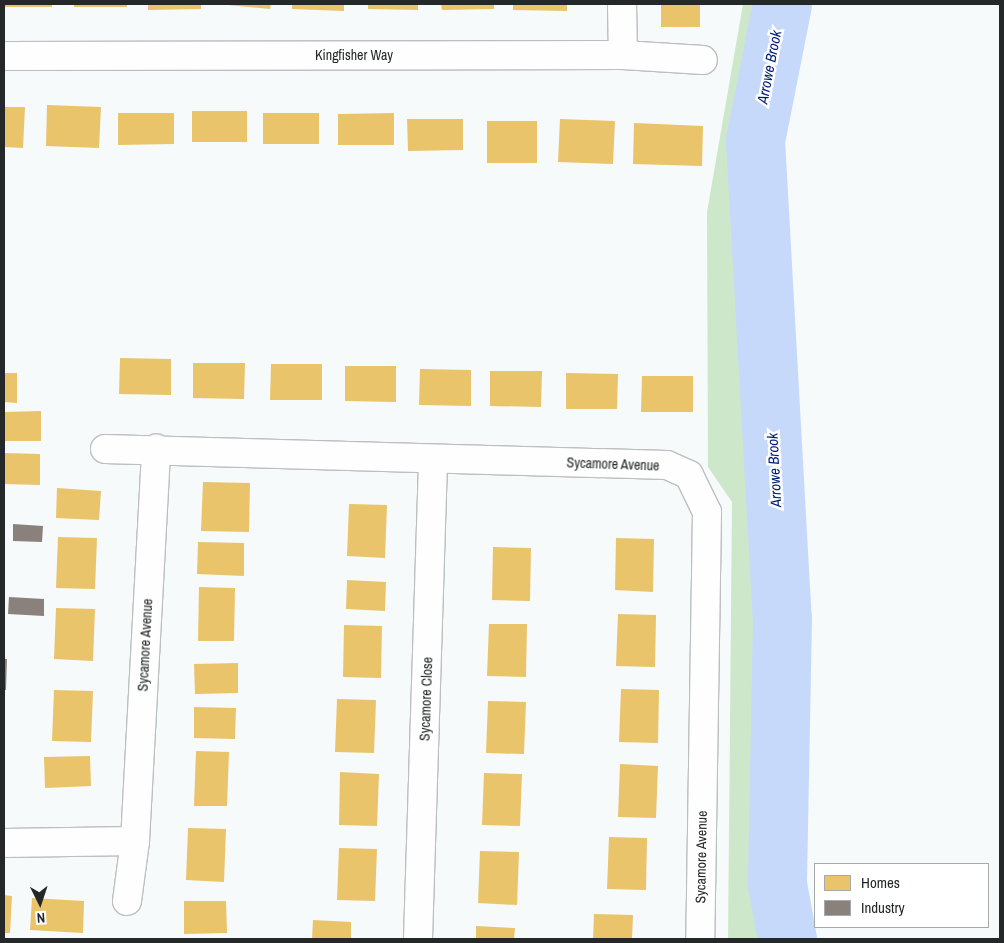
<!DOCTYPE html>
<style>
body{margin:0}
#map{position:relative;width:1004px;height:943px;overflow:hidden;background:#f6fafb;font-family:"Archivo Narrow",sans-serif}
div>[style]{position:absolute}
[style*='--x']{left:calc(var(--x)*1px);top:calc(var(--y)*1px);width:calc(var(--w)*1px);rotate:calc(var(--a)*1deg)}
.green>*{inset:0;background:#cde7ca}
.homes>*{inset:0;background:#e9c46a}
.industry>*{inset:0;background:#8a817c}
.river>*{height:59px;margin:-29.5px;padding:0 29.5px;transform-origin:29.5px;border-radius:29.5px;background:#c6d9fa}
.roads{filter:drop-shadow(1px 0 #bcbfc0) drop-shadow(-1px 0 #bcbfc0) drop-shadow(0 1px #bcbfc0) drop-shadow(0 -1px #bcbfc0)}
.minor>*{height:28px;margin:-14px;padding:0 14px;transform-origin:14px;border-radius:14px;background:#fefefe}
span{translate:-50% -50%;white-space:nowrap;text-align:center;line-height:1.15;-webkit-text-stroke:5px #fff;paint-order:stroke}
.street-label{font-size:14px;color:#252828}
.water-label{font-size:15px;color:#001d74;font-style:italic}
.frame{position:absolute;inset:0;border:5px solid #252828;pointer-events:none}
.legend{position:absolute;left:814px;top:863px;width:175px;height:65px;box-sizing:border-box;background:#fff;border:1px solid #a8a9a9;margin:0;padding:6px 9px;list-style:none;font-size:15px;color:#252828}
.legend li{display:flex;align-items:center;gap:10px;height:25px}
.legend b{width:25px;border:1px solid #a8a9a9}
.north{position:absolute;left:15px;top:878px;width:50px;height:50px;-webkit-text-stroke:4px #fff;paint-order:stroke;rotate:176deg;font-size:14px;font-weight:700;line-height:20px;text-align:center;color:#252828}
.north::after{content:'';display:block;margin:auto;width:18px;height:22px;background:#252828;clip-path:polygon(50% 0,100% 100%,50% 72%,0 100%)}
</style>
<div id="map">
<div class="green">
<i style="clip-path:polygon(743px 4px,782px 4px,755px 140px,782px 619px,777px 884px,786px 939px,728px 939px,732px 502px,708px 467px,707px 212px)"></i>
</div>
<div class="homes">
<i style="clip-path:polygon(4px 4px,52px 4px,52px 7px,4px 7px)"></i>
<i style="clip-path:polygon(74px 4px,127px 4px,127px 7px,74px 7px)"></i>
<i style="clip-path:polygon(148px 4px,201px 4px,201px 9px,148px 10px)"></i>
<i style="clip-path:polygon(217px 4px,271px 4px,270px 9px)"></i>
<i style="clip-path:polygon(292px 4px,344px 4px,344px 11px,292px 9px)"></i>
<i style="clip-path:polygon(368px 4px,418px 4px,418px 10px,368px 9px)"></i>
<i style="clip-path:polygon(441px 4px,494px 4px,494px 9px,442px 10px)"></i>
<i style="clip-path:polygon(513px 4px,567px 4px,567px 11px,513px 10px)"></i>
<i style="clip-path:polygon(661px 4px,700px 4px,700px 27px,661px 27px)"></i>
<i style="clip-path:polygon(47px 105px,101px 107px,99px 148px,46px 146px)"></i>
<i style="clip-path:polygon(4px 107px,25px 107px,23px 148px,4px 147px)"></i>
<i style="clip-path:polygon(192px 111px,247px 111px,247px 142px,192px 142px)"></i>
<i style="clip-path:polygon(118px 113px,174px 113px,174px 144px,118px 145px)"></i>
<i style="clip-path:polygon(263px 113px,319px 113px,319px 144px,263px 144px)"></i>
<i style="clip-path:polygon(394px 113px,394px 145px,338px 145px,338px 114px)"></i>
<i style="clip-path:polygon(407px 119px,463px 119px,463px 150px,408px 151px)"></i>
<i style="clip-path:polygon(560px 119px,615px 121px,613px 164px,558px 162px)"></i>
<i style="clip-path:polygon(487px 121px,537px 121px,537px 163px,487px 163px)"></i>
<i style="clip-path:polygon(634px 123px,703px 126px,702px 166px,633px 164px)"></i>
<i style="clip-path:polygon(120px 358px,171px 359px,171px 395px,119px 394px)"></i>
<i style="clip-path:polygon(193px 363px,245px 363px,244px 399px,193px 398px)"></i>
<i style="clip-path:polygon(271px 364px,322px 364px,322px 400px,270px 400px)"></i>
<i style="clip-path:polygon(345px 366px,396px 366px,396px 402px,345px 401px)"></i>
<i style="clip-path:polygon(420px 369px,471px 370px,471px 406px,419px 405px)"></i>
<i style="clip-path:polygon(490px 371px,542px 371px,541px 407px,490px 406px)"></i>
<i style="clip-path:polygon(4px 373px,17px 373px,17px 403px,4px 402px)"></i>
<i style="clip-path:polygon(566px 373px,618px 374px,617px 409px,566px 409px)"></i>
<i style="clip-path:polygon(642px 376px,693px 376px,693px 412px,641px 412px)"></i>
<i style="clip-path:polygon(41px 411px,41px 441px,4px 441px,4px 412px)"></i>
<i style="clip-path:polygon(4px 453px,40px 454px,40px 485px,4px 484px)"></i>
<i style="clip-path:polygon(203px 482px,250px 483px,249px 532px,201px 531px)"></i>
<i style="clip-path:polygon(57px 488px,101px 491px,99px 520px,56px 518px)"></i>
<i style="clip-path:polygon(349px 504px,387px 505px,385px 558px,347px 556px)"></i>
<i style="clip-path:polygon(58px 537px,97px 538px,95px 589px,56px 588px)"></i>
<i style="clip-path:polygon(616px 538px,654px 539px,653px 592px,615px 590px)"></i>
<i style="clip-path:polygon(198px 542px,244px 543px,244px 576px,197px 574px)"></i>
<i style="clip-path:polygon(493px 547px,531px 548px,530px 601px,492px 600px)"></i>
<i style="clip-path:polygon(347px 580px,386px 582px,385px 611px,346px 609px)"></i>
<i style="clip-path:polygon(199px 587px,235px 588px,234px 641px,198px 641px)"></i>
<i style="clip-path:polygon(56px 608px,95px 609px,93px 661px,54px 659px)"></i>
<i style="clip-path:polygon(618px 614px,656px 615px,655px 667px,616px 666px)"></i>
<i style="clip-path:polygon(489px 624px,527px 624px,526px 677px,487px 676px)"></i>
<i style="clip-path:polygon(344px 625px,382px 626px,381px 678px,343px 677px)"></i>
<i style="clip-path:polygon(238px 663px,238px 693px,195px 694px,194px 664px)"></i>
<i style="clip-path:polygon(621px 689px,659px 690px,658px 743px,619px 742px)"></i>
<i style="clip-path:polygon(54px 690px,93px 691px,91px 742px,52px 741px)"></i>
<i style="clip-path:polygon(337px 699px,376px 700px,374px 753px,335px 752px)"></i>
<i style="clip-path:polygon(488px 701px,526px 702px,524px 754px,486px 753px)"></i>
<i style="clip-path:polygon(194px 707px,236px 708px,235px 739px,194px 738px)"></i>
<i style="clip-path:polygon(196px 751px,229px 752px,227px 806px,194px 806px)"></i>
<i style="clip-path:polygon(90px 756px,91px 786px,45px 788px,44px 757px)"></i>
<i style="clip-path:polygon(620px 764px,658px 766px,656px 818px,618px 817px)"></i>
<i style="clip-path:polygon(340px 772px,379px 774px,377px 826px,339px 825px)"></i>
<i style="clip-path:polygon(484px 773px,522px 774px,520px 826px,482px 825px)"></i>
<i style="clip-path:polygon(188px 828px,226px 829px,224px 882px,186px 880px)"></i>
<i style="clip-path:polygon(609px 837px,647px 838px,646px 890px,607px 889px)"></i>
<i style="clip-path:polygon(339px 848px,377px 849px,375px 901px,337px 900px)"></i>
<i style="clip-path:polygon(480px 851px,519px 852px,517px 905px,478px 903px)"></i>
<i style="clip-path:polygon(4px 895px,12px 896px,10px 933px,4px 933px)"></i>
<i style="clip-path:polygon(32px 898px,84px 901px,83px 933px,30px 930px)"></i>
<i style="clip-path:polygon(184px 901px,226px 901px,227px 933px,184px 934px)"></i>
<i style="clip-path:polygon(594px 914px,633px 915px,632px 939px,593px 939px)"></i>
<i style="clip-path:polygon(313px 920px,351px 922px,351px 939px,312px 939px)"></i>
<i style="clip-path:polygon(476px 926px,515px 928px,514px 939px,476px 939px)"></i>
</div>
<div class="industry">
<i style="clip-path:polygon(13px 524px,43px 526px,42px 542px,13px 541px)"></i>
<i style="clip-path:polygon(9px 597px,44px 599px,44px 616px,8px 614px)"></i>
<i style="clip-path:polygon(4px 659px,7px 659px,6px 690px,4px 690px)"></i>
</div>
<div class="river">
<i style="--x:782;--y:4;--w:139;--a:101.2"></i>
<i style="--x:755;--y:140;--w:480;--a:86.8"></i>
<i style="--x:782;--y:619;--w:265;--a:91.1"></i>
<i style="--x:777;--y:884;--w:56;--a:79.7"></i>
</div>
<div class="roads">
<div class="minor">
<i style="--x:622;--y:4;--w:51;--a:88.9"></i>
<i style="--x:4;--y:56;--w:619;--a:-0.09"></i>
<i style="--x:623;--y:55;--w:80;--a:3.6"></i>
<i style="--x:105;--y:449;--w:562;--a:1.63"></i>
<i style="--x:667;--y:465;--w:24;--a:24"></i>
<i style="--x:689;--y:475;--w:41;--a:64.1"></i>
<i style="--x:707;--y:512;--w:427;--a:90.9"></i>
<i style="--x:4;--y:843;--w:131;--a:-0.9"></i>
<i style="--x:127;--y:901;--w:61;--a:-82.4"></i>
<i style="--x:135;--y:841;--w:393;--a:-86.9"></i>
<i style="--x:418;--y:939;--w:480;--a:-88.2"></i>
</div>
</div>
<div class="street-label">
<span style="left:354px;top:55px">Kingfisher Way</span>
<span style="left:613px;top:464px;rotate:2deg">Sycamore Avenue</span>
<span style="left:145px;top:645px;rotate:-87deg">Sycamore Avenue</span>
<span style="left:426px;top:699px;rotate:-88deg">Sycamore Close</span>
<span style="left:701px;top:857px;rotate:-89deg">Sycamore Avenue</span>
</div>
<div class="water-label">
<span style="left:769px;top:67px;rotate:-79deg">Arrowe Brook</span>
<span style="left:774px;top:470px;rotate:-93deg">Arrowe Brook</span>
</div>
<div class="frame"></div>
<ul class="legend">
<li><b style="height:14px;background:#e9c46a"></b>Homes</li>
<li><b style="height:14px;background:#8a817c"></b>Industry</li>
</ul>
<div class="north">N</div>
</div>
